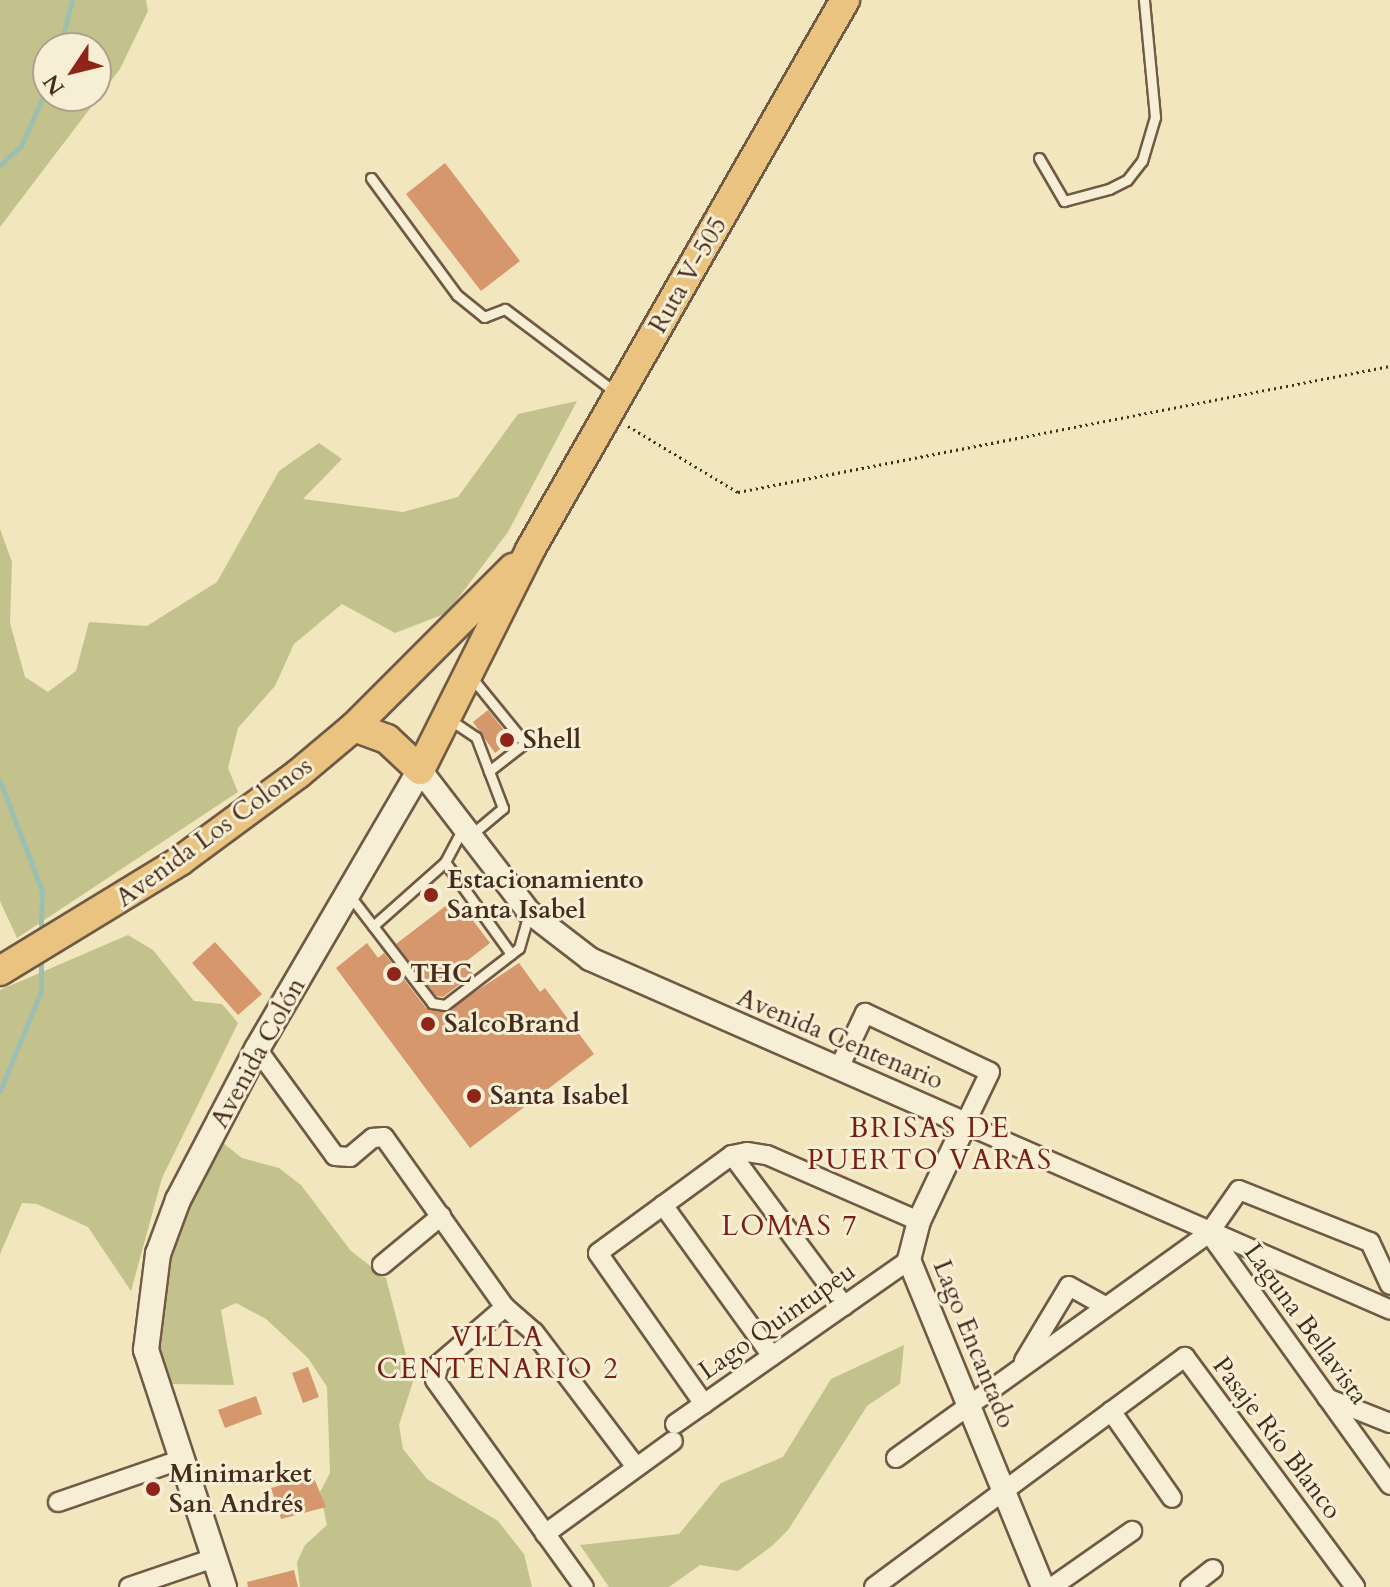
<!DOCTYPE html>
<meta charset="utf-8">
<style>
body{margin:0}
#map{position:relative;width:1390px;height:1587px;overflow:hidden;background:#f2e6be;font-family:Cardo,serif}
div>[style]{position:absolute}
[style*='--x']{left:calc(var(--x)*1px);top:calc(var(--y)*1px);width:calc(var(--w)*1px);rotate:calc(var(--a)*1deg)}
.green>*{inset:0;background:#c3c28c}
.stream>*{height:5px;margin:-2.5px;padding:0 2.5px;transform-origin:2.5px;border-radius:2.5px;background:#9bc0b1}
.building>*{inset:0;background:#d5976b}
.path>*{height:3px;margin-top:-1.5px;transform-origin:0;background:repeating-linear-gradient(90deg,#452c1d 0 2px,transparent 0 6px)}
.roads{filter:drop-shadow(2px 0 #705a45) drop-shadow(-2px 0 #705a45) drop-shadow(0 2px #705a45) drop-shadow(0 -2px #705a45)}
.service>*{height:9px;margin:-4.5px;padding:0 4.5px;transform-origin:4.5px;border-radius:4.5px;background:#f7efd5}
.minor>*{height:18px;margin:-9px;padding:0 9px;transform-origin:9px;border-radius:9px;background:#f7efd5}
.tertiary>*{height:22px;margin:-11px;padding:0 11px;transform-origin:11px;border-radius:11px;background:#f7efd5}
.secondary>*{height:24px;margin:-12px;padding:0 12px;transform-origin:12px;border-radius:12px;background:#f7efd5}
.primary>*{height:28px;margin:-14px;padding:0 14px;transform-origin:14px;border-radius:14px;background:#e9c37f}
.dots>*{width:22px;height:22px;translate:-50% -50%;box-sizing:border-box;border:4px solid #f7efd5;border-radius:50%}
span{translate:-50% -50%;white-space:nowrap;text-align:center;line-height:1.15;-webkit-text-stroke:6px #f7efd5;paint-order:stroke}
.street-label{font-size:26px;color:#452c1d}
.poi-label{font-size:26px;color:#452c1d;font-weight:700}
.left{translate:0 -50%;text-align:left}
.neighbourhood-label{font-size:28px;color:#7a1f14;letter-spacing:2px}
.north{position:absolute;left:32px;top:32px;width:80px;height:80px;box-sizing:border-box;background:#f7efd5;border:2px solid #b0a18b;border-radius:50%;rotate:235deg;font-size:22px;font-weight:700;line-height:32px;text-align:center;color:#452c1d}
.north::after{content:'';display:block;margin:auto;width:28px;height:36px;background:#8f2418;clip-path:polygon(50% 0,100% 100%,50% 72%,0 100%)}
</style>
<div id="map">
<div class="green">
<i style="clip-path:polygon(evenodd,0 0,146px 0,148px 11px,120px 69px,0 227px,0 0,48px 48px,96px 48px,96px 96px,48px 96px,48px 48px)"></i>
<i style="clip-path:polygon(577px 401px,508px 532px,447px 613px,395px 633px,342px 604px,294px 644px,275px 686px,238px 728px,228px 768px,238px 792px,17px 938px,0 901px,0 529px,12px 562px,10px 623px,25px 677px,48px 692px,76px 671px,89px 622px,147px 626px,217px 582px,279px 471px,319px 443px,342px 459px,303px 499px,403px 512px,458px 497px,518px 414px)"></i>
<i style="clip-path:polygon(128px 935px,153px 950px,194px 1001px,222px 1004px,238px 1023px,162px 1178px,131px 1291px,88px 1227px,37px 1204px,22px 1203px,0 1254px,0 990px)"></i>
<i style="clip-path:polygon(218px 1139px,242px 1158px,279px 1168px,301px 1185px,351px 1251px,386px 1278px,413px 1382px,399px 1425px,403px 1449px,427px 1479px,498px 1521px,524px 1554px,532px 1587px,300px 1587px,297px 1562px,305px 1545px,327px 1525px,320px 1492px,330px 1473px,327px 1387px,308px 1358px,266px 1319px,236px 1303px,221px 1310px,234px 1385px,171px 1384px,143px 1324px,185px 1186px)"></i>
<i style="clip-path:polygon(904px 1345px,900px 1384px,867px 1406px,788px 1530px,772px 1546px,738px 1571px,700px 1565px,669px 1587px,609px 1587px,580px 1545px,679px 1534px,721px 1483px,783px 1457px,831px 1379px)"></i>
</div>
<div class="stream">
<i style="--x:60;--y:48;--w:49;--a:-76"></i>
<i style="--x:0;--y:165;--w:28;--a:-42"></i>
<i style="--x:21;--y:146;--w:67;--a:-66.1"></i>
<i style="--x:0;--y:781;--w:118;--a:69.1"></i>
<i style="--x:42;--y:891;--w:33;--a:92"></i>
<i style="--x:0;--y:1091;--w:108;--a:-67.7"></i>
<i style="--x:41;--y:991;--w:32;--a:-90"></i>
</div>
<div class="building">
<i style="clip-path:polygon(445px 163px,520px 261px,481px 291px,406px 194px)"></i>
<i style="clip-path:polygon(488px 710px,512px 740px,495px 753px,473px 722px)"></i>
<i style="clip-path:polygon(456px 898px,490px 943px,464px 963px,473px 974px,443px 997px,436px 996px,396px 944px)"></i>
<i style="clip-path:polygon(215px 942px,262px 994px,238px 1015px,192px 963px)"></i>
<i style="clip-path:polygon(367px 943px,378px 958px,384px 953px,426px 1008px,444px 1012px,519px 963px,540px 992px,545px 988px,594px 1054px,470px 1148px,336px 968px)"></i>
<i style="clip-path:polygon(308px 1367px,319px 1397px,303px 1403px,292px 1373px)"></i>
<i style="clip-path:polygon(256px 1396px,262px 1414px,225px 1428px,218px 1410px)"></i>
<i style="clip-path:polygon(313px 1476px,326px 1507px,281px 1519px,271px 1488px)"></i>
<i style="clip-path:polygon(294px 1570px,298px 1587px,248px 1587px,247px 1582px)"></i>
</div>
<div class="path">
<i style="--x:628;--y:426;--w:128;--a:31"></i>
<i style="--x:738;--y:492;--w:664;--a:-10.94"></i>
</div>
<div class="roads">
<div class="service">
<i style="--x:1039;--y:158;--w:50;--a:59.8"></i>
<i style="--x:1064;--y:201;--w:47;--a:-14.9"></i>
<i style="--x:1109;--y:189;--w:20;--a:-27"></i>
<i style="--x:1127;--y:180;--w:24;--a:-52"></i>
<i style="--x:1142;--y:161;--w:46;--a:-73.5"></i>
<i style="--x:1155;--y:117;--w:118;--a:-95.4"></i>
<i style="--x:371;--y:178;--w:145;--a:53.7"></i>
<i style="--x:457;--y:295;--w:35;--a:39"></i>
<i style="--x:484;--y:317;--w:22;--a:-21"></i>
<i style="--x:505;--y:309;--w:138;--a:37"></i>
<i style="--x:472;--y:678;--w:84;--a:50.8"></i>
<i style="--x:525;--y:743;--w:46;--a:142.1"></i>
<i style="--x:449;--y:719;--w:32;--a:34"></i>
<i style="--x:476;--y:737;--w:76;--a:69.2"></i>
<i style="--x:503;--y:808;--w:40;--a:140"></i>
<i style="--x:445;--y:862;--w:113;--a:54.3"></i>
<i style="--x:350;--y:896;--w:135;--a:52.5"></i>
<i style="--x:432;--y:1003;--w:13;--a:9"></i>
<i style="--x:445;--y:1005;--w:93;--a:-37.6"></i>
<i style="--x:519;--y:948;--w:37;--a:-74"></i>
<i style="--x:373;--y:926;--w:96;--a:-41.6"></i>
<i style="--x:445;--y:862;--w:38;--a:-62"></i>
</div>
<div class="minor">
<i style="--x:257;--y:1049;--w:132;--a:53.9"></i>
<i style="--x:335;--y:1156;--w:15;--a:4"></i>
<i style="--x:350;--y:1157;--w:30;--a:-40"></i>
<i style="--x:373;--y:1138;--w:11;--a:-5"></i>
<i style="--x:384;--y:1137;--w:209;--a:54.6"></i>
<i style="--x:505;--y:1307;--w:38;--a:41"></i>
<i style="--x:534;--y:1332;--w:169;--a:52.9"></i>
<i style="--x:839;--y:1068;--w:61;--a:-64.7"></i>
<i style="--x:865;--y:1013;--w:138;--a:25.3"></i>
<i style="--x:990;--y:1072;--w:58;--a:115.7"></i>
<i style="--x:965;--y:1124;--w:464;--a:23.6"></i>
<i style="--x:732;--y:1155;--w:188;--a:53.4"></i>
<i style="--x:663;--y:1205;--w:186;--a:54.2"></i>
<i style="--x:1209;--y:1233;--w:310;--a:54.3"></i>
<i style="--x:382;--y:1265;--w:77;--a:-39.7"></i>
<i style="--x:505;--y:1307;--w:87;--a:139.2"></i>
<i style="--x:439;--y:1364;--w:16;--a:104"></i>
<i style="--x:435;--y:1380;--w:255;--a:54.3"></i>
<i style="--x:1024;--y:1361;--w:87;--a:-59"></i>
<i style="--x:1069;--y:1286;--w:41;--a:29.1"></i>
<i style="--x:1327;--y:1398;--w:68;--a:21.6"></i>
<i style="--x:704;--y:1404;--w:184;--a:-125.1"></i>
<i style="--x:598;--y:1253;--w:166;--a:-36.2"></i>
<i style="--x:732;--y:1155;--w:15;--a:-11"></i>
<i style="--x:747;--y:1152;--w:20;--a:9"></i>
<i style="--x:767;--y:1155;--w:166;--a:23.5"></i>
<i style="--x:1111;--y:1411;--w:106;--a:55"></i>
<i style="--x:675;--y:1424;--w:286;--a:-35"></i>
<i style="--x:896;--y:1458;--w:385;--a:-35.7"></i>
<i style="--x:1209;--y:1233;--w:52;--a:-55.1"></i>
<i style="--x:1239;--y:1190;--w:141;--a:21.7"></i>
<i style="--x:1370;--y:1242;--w:47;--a:65.1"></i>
<i style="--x:58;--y:1502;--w:129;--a:-19"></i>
<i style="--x:545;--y:1534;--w:158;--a:-36"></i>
<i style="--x:129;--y:1587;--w:90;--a:-18.8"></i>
<i style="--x:874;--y:1587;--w:387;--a:-36.5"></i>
<i style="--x:1185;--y:1357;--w:286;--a:53.5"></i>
<i style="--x:1052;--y:1587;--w:98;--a:-35"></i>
<i style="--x:1190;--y:1587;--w:29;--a:-38"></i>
</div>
<div class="tertiary">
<i style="--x:420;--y:770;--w:179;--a:52.5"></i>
<i style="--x:529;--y:912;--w:77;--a:37.6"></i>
<i style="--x:590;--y:959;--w:410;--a:23.7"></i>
<i style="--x:965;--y:1124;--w:107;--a:115.4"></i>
<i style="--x:919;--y:1221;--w:40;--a:104.4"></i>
<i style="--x:909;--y:1260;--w:353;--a:67.7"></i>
</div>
<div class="secondary">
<i style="--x:224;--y:1587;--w:250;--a:-108.2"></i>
<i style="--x:146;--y:1350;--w:97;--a:-82.9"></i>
<i style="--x:158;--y:1254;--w:58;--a:-69.7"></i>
<i style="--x:178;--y:1200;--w:170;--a:-62.4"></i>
<i style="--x:257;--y:1049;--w:323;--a:-59.7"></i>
</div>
<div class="primary">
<i style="--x:354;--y:727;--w:35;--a:20"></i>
<i style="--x:387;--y:739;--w:45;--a:43.2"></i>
<i style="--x:420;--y:770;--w:246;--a:-63.4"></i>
<i style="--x:530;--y:550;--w:634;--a:-60.2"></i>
<i style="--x:0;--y:971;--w:211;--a:-31.4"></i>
<i style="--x:180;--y:861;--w:147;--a:-36.4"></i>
<i style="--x:298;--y:774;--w:73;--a:-40"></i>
<i style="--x:354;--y:727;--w:225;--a:-45"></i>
</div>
</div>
<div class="dots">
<i style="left:507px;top:740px;background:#8f2418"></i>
<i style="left:431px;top:895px;background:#8f2418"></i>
<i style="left:394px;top:974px;background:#8f2418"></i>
<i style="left:428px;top:1024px;background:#8f2418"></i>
<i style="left:474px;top:1096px;background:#8f2418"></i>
<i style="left:153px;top:1489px;background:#8f2418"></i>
</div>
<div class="street-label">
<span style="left:688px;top:275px;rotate:-60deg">Ruta V-505</span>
<span style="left:214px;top:832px;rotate:-36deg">Avenida Los Colonos</span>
<span style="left:840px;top:1039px;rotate:23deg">Avenida Centenario</span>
<span style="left:258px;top:1053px;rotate:-61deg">Avenida Colón</span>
<span style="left:777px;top:1321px;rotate:-35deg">Lago Quintupeu</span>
<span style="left:1306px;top:1324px;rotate:54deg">Laguna Bellavista</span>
<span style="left:974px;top:1344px;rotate:68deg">Lago Encantado</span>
<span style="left:1277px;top:1438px;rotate:53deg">Pasaje Río Blanco</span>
</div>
<div class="poi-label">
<span class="left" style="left:523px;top:740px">Shell</span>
<span class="left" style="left:447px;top:895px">Estacionamiento<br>Santa Isabel</span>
<span class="left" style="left:410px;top:974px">THC</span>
<span class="left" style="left:444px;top:1024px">SalcoBrand</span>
<span class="left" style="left:490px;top:1096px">Santa Isabel</span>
<span class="left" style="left:169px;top:1489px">Minimarket<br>San Andrés</span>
</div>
<div class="neighbourhood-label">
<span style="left:930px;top:1144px">BRISAS DE<br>PUERTO VARAS</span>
<span style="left:790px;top:1226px">LOMAS 7</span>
<span style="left:498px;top:1353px">VILLA<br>CENTENARIO 2</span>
</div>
<div class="north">N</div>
</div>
